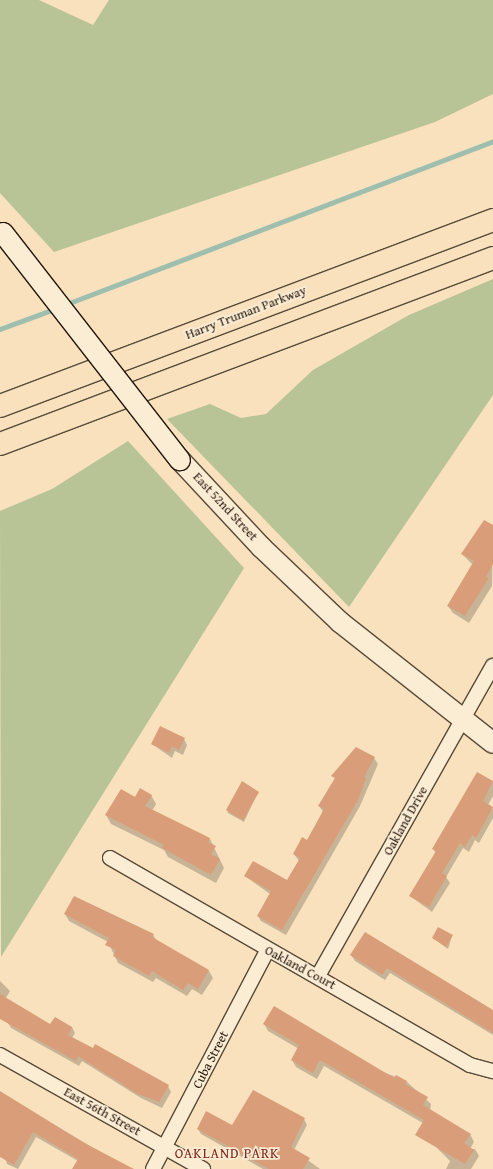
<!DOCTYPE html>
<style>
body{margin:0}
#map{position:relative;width:493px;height:1169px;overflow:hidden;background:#f9e1bd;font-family:"Gentium Book Plus",serif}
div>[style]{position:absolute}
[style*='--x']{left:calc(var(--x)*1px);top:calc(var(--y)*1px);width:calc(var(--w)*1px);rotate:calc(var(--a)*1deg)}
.green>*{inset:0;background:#b8c495}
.shadow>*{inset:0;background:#0003}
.stream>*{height:5px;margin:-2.5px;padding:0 2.5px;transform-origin:2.5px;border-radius:2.5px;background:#9ebeae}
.building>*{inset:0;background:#d99d79}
.roads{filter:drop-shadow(1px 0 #584a38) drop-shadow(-1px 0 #584a38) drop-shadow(0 1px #584a38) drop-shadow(0 -1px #584a38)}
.minor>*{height:14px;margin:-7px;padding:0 7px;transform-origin:7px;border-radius:7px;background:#fbecd4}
.secondary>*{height:20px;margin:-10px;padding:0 10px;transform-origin:10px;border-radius:10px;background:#fbecd4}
.motorway>*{height:22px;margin:-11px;padding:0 11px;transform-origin:11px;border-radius:11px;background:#f9e1bd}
.bridges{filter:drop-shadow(1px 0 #22170b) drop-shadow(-1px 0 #22170b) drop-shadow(0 1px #22170b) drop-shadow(0 -1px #22170b)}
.secondary-bridge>*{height:20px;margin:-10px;padding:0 10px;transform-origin:10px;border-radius:10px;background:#fbecd4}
span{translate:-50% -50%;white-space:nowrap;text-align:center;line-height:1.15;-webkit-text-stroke:3.5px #fbecd4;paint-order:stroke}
.street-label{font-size:13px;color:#22170b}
.neighbourhood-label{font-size:14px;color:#7a1f14;letter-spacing:1px}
</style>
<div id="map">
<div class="green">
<i style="clip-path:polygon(0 0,39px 0,93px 25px,109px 0,493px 0,493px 94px,435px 122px,54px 252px,0 193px)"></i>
<i style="clip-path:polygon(493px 279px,493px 395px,349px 607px,167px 419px,210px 404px,241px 418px,266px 414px,313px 370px,409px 315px)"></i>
<i style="clip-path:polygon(128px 441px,244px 568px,1px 957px,0 511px,52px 489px)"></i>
</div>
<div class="shadow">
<i style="clip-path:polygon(493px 526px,492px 586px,469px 623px,453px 613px,448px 606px,473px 565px,462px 554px)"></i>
<i style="clip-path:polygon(184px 739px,187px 745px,183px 755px,175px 751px,172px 758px,152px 744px)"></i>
<i style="clip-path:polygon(374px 758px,378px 764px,360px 806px,286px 935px,261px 921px,258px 916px,270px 894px,245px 876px,287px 881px,299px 861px,294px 854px,307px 842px,323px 812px,319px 806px,335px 779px,333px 776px)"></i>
<i style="clip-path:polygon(478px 773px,493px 782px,493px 796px,488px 805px,493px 809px,493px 818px,479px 843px,475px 840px,469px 852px,463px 848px,446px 877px,450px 883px,432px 912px,410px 896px,436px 853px,433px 849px)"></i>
<i style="clip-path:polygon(258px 792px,244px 822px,228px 813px,227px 810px)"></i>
<i style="clip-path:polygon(151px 795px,156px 804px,152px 811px,210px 839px,224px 868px,216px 883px,168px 857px,164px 850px,111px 824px,106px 815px,135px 799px)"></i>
<i style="clip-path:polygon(65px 914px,153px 935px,157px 941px,209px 971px,213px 978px,202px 995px,192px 989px,187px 996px,156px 978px,153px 982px,118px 963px,108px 942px,69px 921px)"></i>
<i style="clip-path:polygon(365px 933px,493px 1011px,493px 1035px,390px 973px,385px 980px,355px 961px,351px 955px)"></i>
<i style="clip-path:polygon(452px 936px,448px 949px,433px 938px)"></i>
<i style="clip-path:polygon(0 981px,10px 991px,0 1008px)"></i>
<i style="clip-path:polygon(8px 1023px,72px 1027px,75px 1033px,72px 1038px,168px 1086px,171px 1092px,162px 1108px,141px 1098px,82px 1061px,79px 1066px,11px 1028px)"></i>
<i style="clip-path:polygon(264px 1024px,406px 1081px,431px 1104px,428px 1126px,324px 1066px,317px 1079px,296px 1067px,292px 1060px,299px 1049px,268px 1031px)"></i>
<i style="clip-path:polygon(0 1094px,120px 1163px,123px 1169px,76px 1169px,78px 1161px,36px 1137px,18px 1169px,7px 1164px,0 1142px)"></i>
<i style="clip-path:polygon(304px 1119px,307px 1125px,294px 1150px,320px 1169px,263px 1169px,201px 1134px,198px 1129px)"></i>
<i style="clip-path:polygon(450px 1123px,470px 1134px,474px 1142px,470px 1149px,475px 1149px,479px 1156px,471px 1169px,446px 1169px,450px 1161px,437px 1148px)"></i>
</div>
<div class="stream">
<i style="--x:64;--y:305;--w:459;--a:-20.9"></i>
<i style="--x:0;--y:329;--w:61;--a:-20.2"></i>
</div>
<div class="building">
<i style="clip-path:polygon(484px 520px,493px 525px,493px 564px,486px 577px,489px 578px,465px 616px,447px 606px,474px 561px,461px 554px)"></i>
<i style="clip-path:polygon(160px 726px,185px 738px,179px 750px,172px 746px,169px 753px,151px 744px)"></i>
<i style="clip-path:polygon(356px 747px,375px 757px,364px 777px,366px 778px,358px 800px,282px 930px,257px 916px,271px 891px,244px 876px,253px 861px,287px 880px,300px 858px,293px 854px,302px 837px,307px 840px,324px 809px,318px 806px,335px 778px,331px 776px)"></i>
<i style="clip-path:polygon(477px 772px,493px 781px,483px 801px,493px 807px,476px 838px,472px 835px,465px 847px,460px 843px,442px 873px,447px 876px,429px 907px,409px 896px,436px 851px,432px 849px)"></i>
<i style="clip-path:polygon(242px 781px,259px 792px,243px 820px,226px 810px)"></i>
<i style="clip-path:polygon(140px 788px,152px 795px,145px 806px,210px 838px,208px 842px,216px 846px,211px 854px,220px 859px,211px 875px,162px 848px,164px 845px,105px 815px,121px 789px,135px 797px)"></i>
<i style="clip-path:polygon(74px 896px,154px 934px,152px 937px,209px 970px,198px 989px,188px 983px,183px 990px,152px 971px,149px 976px,113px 956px,116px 950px,105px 945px,109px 938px,64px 914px)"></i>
<i style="clip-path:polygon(438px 927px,453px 935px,446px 947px,432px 938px)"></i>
<i style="clip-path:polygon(365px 932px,493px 1010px,493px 1033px,387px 968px,382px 975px,350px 955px)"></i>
<i style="clip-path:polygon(0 994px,50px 1024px,55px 1017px,72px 1027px,68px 1035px,93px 1048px,95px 1044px,169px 1085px,159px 1102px,136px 1093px,78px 1056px,76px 1061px,0 1019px)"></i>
<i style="clip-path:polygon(274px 1006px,394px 1078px,396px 1075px,407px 1081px,405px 1084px,428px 1097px,423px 1105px,471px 1134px,464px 1143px,474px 1150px,465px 1164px,415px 1135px,424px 1120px,320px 1060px,313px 1073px,291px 1060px,299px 1045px,263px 1024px)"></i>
<i style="clip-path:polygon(253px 1090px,305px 1118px,291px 1147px,310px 1158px,303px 1169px,269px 1169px,197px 1129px,206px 1111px,232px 1125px)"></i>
<i style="clip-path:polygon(0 1091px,86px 1144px,134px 1169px,72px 1169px,78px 1159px,33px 1132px,14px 1165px,0 1157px)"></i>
</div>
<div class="roads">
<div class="minor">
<i style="--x:110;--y:858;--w:415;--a:29.9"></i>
<i style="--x:470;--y:1065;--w:24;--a:15"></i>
<i style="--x:318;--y:976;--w:356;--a:-60.6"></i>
<i style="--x:0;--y:1055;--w:233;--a:29.3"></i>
<i style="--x:153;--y:1169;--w:246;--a:-62.4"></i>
</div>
<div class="secondary">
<i style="--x:180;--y:460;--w:119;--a:47"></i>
<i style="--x:261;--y:547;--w:109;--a:43.5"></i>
<i style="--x:340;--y:622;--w:195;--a:38.3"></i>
</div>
<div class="motorway">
<i style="--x:0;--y:406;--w:527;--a:-20.67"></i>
<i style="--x:0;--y:444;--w:527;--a:-20.67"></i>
</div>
</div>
<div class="bridges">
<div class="secondary-bridge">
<i style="--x:3;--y:233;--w:288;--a:52.1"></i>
</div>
</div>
<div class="street-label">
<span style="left:246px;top:313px;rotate:-21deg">Harry Truman Parkway</span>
<span style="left:225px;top:507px;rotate:47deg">East 52nd Street</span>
<span style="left:406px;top:821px;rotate:-61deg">Oakland Drive</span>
<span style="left:300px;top:968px;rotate:28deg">Oakland Court</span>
<span style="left:211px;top:1060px;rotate:-63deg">Cuba Street</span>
<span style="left:102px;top:1112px;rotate:29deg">East 56th Street</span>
</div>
<div class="neighbourhood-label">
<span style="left:227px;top:1153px">OAKLAND PARK</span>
</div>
</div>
